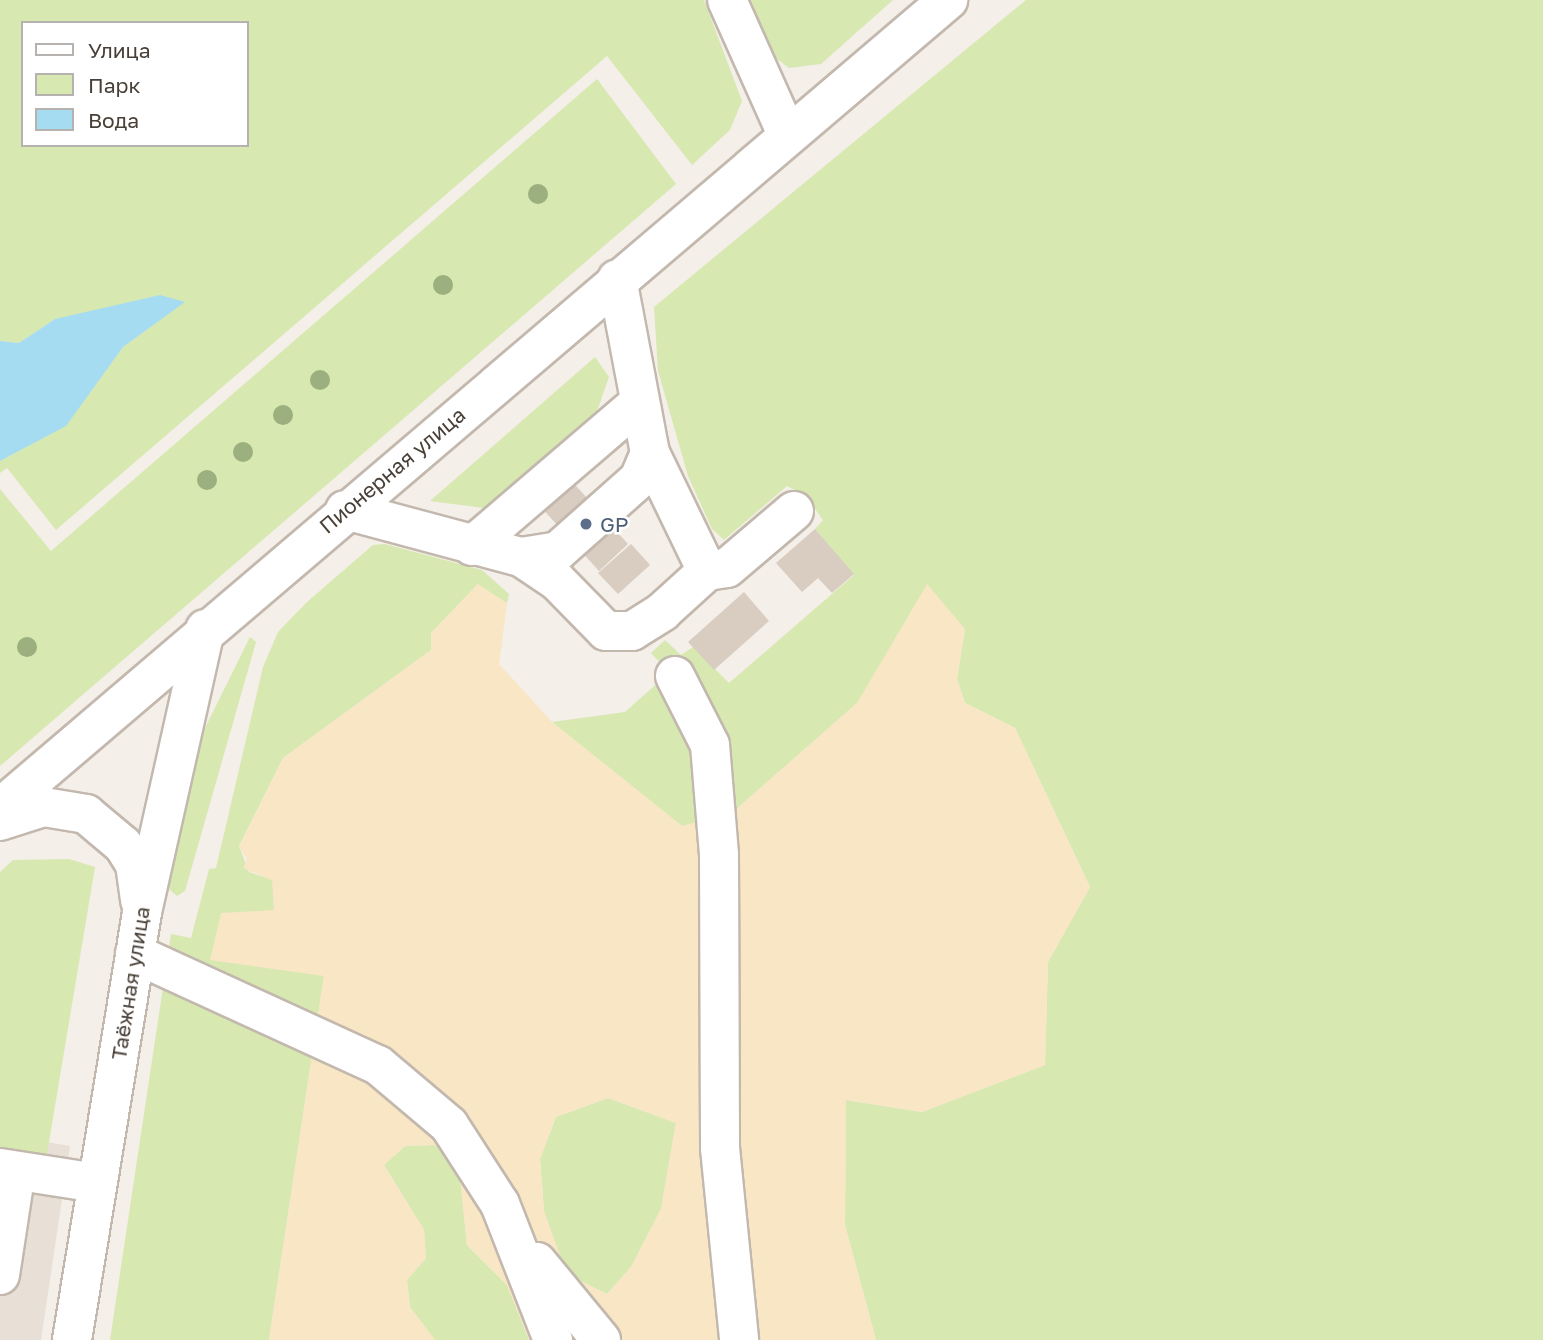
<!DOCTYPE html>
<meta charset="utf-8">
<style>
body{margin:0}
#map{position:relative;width:1543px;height:1340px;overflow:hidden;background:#f4efe8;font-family:"Golos Text",sans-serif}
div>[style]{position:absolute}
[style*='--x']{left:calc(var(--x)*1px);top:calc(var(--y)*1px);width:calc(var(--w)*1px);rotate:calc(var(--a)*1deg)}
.residential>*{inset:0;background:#e8e0d7}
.green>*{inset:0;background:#d7e8b1}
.sand>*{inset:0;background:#f8e6c5}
.water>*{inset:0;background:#a5dcf1}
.building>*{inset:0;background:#d9ccc1}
.roads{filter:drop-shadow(2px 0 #c3b8ae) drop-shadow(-2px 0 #c3b8ae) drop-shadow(0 2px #c3b8ae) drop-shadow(0 -2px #c3b8ae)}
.minor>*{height:38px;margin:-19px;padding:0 19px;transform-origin:19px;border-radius:19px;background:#fff}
.trees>*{width:20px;height:20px;margin:-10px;border-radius:50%;background:#9baf7f}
.dots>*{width:19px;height:19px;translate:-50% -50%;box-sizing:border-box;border:4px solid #fff;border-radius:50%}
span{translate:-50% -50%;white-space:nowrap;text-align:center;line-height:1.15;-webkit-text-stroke:5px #fff;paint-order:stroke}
.street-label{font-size:21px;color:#483f37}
.service-label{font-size:21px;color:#4e5e75}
.left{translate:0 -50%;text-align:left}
.legend{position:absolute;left:21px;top:21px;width:228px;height:126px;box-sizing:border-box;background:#fff;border:2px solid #b6b2af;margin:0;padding:9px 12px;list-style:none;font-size:21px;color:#483f37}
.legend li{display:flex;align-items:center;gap:14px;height:35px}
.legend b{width:35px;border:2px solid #b6b2af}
</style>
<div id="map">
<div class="residential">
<i style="clip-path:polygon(0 1134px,70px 1146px,41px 1340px,0 1340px)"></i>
</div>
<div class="green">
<i style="clip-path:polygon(evenodd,0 0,704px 0,742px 101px,730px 130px,692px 165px,607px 56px,56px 530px,7px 468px,0 473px,0 461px,65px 426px,123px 347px,184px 302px,55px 319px,19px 343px,0 341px,0 0,23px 23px,247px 23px,247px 145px,23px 145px,23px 23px)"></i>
<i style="clip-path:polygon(751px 0,893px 0,821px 64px,789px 68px,772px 55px)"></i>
<i style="clip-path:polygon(1026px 0,1543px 0,1543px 1340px,876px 1340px,845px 1225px,846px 1100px,922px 1112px,1045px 1065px,1048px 962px,1090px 887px,1015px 728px,965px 703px,957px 679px,965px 629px,894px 646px,857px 703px,732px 813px,682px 826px,552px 722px,625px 712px,661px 680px,666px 669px,651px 653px,665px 640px,681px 655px,693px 647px,729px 683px,854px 575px,815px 529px,823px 520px,805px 495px,787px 486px,724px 540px,712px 529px,688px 476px,658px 371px,654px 307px)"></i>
<i style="clip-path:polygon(597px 79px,676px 184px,0 766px,0 489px,51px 551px)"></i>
<i style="clip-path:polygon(595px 357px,609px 377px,595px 417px,484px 508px,430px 501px)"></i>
<i style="clip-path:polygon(385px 544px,482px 570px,509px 594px,507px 603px,496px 601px,478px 584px,431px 633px,431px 650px,283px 758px,239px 846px,249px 872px,273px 880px,274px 910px,243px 916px,324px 976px,269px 1340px,110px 1340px,171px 934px,191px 938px,209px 869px,216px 868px,263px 667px,278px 632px,307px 602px,373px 545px)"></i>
<i style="clip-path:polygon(250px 637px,256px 642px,185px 891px,177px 896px,169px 889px,186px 781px,204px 730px)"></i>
<i style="clip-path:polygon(69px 859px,95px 867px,44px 1172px,0 1166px,0 872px,13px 860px)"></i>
<i style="clip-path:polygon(608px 1098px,676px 1123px,661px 1209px,631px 1267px,607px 1294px,566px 1274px,544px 1211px,540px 1159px,556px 1117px)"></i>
<i style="clip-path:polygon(434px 1145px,458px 1158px,467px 1245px,507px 1285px,529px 1340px,435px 1340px,410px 1307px,407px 1280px,426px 1258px,424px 1230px,384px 1165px,405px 1146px)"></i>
</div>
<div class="sand">
<i style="clip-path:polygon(evenodd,478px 584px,507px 603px,499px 664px,552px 722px,682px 826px,732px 813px,857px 703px,927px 584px,965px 629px,957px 679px,965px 703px,1015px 728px,1090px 887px,1048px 962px,1045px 1065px,922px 1112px,846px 1100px,845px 1225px,876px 1340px,529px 1340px,507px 1285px,467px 1245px,458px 1158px,434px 1145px,405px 1146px,384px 1165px,424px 1230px,426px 1258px,407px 1280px,410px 1307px,435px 1340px,269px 1340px,324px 976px,210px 960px,221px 913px,274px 910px,272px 880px,243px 868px,247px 859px,239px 847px,283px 758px,431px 650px,431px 633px,478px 584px,608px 1098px,676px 1123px,661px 1209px,631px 1267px,607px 1294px,567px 1274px,544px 1211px,540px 1159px,556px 1117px,608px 1098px)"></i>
</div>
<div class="water">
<i style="clip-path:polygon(160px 295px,185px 302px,123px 347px,66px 426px,0 461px,0 341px,19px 343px,55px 319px)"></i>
</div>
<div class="building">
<i style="clip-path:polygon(569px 478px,628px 544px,599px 571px,539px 505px)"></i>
<i style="clip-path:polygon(815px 529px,854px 574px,832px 593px,818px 578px,802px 592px,776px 563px)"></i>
<i style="clip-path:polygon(631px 544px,650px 565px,618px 594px,598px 573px)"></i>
<i style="clip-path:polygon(744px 592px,769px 621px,714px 670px,688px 642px)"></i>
</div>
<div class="roads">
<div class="minor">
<i style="--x:727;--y:0;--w:147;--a:65.9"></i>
<i style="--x:345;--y:510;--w:182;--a:15"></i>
<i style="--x:521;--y:557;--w:37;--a:-9"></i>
<i style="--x:558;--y:551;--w:108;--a:-41.6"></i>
<i style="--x:639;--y:479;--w:28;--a:-67"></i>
<i style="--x:650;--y:453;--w:177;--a:-100.7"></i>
<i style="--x:472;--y:546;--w:220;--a:-40.6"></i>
<i style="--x:521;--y:557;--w:43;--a:33.7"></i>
<i style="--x:557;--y:581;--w:70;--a:45.6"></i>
<i style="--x:606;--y:631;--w:26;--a:0"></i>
<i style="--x:632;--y:631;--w:36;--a:-32"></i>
<i style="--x:662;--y:612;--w:61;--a:-42.3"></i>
<i style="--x:707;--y:571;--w:131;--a:-115.8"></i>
<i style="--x:707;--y:571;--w:20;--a:-9"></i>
<i style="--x:727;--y:568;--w:88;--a:-40.4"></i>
<i style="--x:675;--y:676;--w:77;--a:63.1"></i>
<i style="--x:710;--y:745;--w:109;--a:85.3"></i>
<i style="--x:719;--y:854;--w:294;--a:89.8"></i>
<i style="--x:720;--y:1148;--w:193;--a:84.3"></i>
<i style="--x:0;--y:808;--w:1246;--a:-40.44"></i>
<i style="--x:0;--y:821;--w:46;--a:-17.7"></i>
<i style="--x:44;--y:807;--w:43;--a:9.5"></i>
<i style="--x:86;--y:814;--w:48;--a:40"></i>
<i style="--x:123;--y:845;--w:22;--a:58"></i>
<i style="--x:135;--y:864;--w:37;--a:82"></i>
<i style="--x:135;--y:954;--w:267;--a:24.6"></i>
<i style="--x:378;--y:1065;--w:93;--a:40.2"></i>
<i style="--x:449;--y:1125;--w:94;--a:57.2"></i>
<i style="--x:500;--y:1204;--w:146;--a:68.7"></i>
<i style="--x:0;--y:1168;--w:98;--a:8.8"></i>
<i style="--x:537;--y:1262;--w:101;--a:50.6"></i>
<i style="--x:0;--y:1275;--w:105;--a:-81.3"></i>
<i style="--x:72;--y:1340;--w:434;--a:-80.7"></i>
<i style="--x:142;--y:912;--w:290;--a:-77.4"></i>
</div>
</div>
<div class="trees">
<i style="left:538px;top:194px"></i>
<i style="left:443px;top:285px"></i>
<i style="left:320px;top:380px"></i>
<i style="left:283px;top:415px"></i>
<i style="left:243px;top:452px"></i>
<i style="left:207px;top:480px"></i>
<i style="left:27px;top:647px"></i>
</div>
<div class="dots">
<i style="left:586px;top:524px;background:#5c6f8a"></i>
</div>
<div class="street-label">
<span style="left:392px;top:470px;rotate:-40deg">Пионерная улица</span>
<span style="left:130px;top:983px;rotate:-81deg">Таёжная улица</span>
</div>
<div class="service-label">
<span class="left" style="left:600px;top:524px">GP</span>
</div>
<ul class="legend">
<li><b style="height:9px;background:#fff"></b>Улица</li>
<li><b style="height:19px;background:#d7e8b1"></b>Парк</li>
<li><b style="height:19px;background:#a5dcf1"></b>Вода</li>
</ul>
</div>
